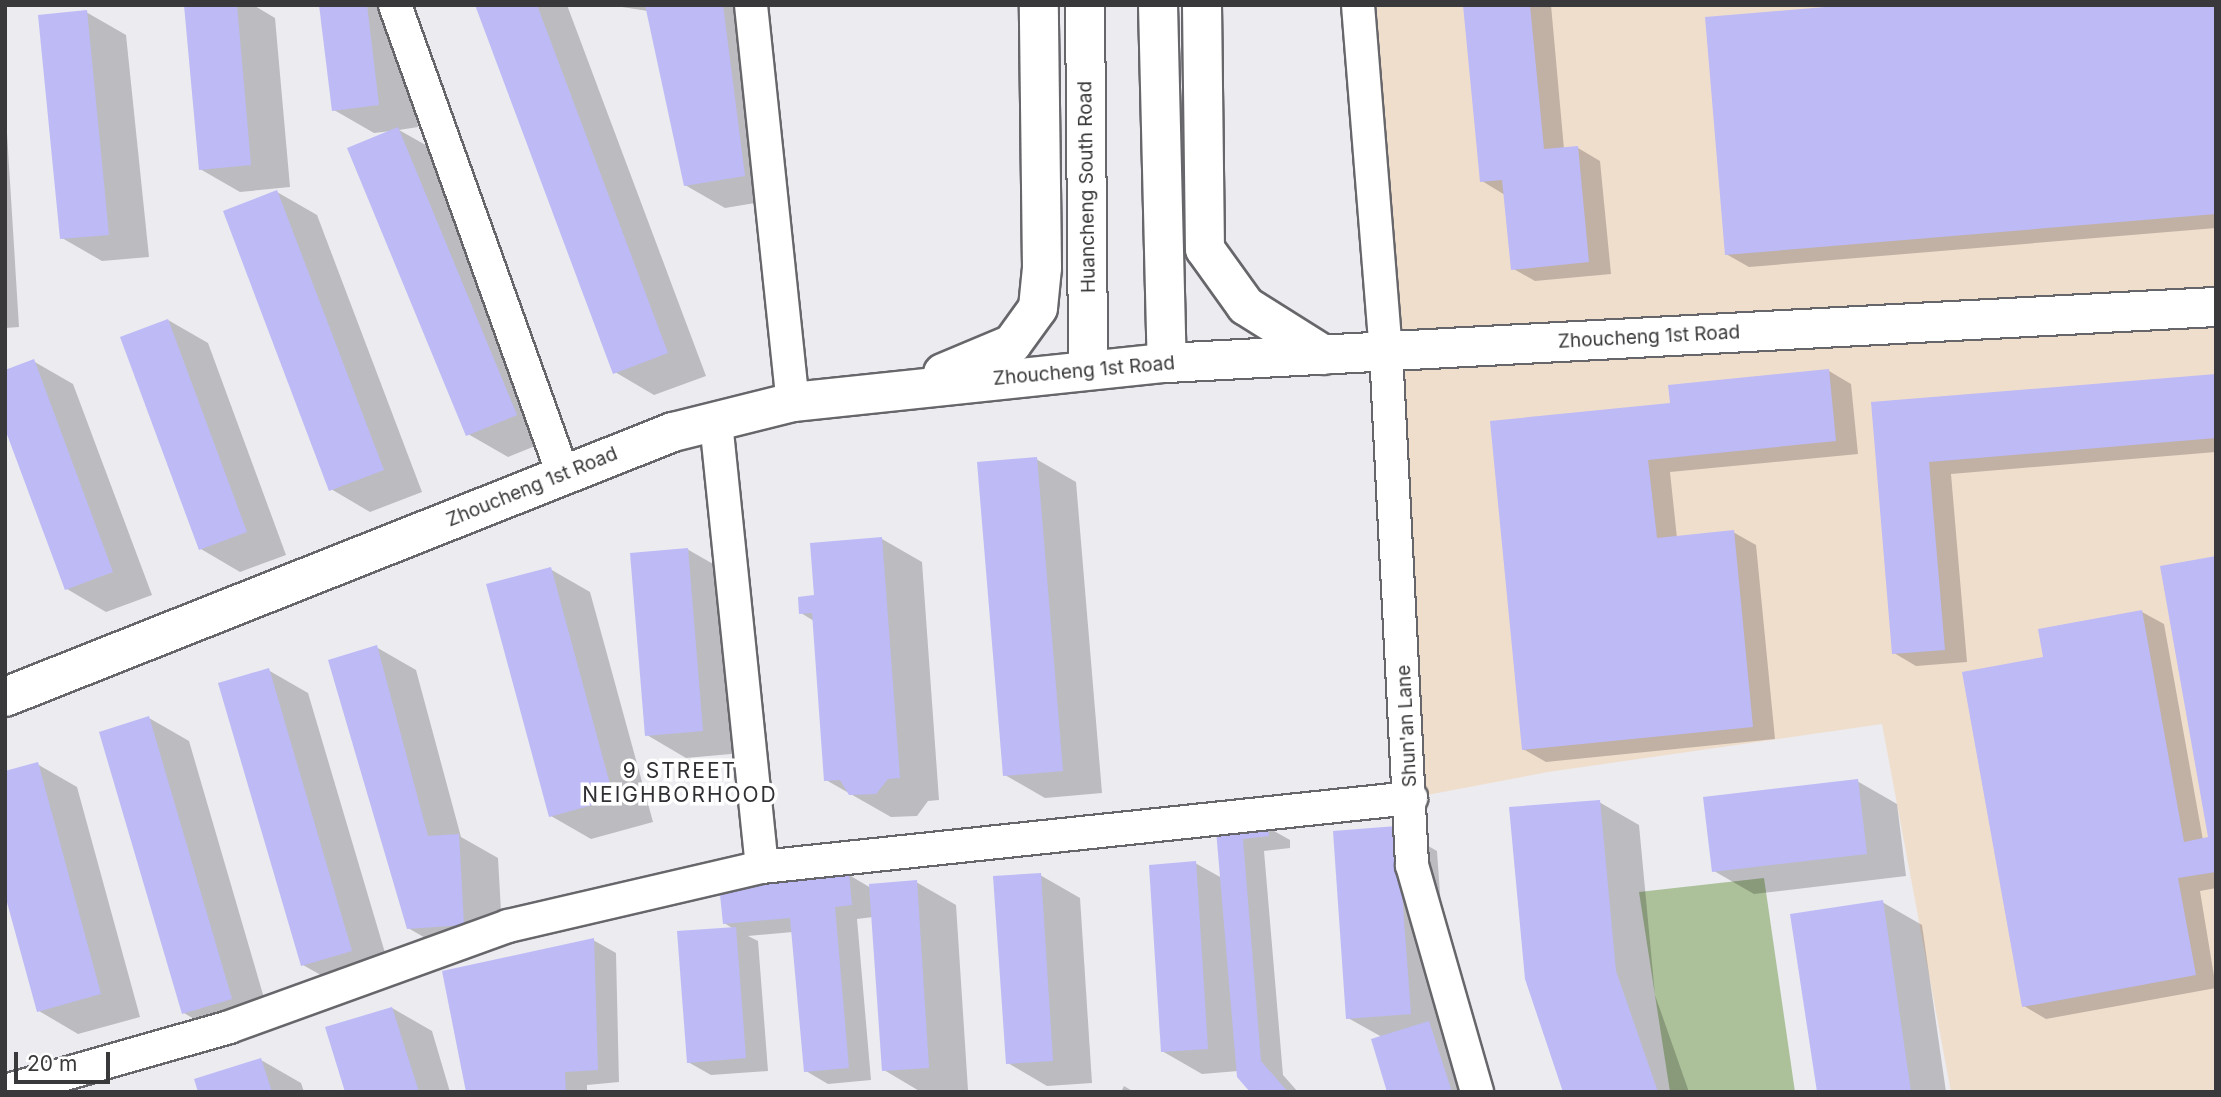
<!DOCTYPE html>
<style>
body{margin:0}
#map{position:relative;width:2221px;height:1097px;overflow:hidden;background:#ebebf0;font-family:Inter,sans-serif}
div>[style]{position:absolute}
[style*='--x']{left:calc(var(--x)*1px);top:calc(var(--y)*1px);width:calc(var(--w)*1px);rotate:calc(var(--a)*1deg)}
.industrial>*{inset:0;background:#f0decd}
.green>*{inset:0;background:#acc19a}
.shadow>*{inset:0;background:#0003}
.building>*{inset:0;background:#bdbaf6}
.roads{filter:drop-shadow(2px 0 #67676b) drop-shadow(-2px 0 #67676b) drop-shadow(0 2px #67676b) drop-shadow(0 -2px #67676b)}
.minor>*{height:32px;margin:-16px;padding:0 16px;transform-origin:16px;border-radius:16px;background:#fff}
.tertiary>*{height:38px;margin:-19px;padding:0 19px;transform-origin:19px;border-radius:19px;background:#fff}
span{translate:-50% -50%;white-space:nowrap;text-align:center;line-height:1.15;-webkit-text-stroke:7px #fff;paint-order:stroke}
.street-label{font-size:19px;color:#39393b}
.neighbourhood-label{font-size:21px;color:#303034;letter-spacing:2px}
.frame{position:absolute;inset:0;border:7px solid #39393b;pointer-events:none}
.scale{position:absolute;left:14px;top:1052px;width:96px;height:32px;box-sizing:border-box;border:4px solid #39393b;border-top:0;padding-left:9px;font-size:21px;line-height:24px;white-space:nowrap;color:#39393b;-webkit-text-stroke:5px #fff;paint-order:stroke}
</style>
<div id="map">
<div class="industrial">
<i style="clip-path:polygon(1356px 5px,2216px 5px,2216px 1092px,1951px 1092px,1882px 724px,1548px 772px,1411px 798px)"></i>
</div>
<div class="green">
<i style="clip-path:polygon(1764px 878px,1795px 1092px,1670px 1092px,1639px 892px)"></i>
</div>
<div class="shadow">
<i style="clip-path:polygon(186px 5px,253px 5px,275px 18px,290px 187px,240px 192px,200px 169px)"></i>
<i style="clip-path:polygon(321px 5px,392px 5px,404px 12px,418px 127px,399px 130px,438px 152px,555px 438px,508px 457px,468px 434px,391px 131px,374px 133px,334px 110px)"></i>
<i style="clip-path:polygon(477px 5px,567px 5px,706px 376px,654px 395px,615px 372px)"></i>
<i style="clip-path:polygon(609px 5px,759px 5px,784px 198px,725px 208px,685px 185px,648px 11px)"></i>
<i style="clip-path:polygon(1465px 5px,1551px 5px,1564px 149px,1578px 148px,1600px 161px,1611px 274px,1535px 281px,1512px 268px,1505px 195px,1482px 181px)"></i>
<i style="clip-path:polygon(2216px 5px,2216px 228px,1749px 267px,1726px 254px)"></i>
<i style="clip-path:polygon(86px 12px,126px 35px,149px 257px,102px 261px,62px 238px)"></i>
<i style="clip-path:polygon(5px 101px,19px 327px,5px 328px)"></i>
<i style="clip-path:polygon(277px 192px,317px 215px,422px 492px,370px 512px,331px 489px)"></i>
<i style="clip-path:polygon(168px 320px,208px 343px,286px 555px,240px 572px,201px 549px)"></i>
<i style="clip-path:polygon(33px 361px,73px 384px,152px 595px,106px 612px,67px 589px)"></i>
<i style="clip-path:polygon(1829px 371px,1851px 384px,1858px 454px,1670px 472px,1677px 538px,1733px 532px,1756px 545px,1775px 739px,1546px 762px,1523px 749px,1671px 405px)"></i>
<i style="clip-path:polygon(2216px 375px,2216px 452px,1951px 474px,1967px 662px,1916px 666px,1894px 653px,1873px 404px)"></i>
<i style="clip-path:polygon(1036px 459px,1076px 482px,1102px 793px,1045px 798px,1005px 775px)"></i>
<i style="clip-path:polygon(882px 539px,922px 562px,939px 800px,928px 801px,917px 816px,891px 817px,826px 780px,814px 621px,801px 613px)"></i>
<i style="clip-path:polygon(687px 549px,727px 572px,742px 753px,686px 758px,647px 735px)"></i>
<i style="clip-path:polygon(2216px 557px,2216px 888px,2200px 891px,2216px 988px,2046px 1019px,2024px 1006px,2045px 658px,2142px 612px,2164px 624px,2203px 840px,2210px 839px)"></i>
<i style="clip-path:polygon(550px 569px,590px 592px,653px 822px,591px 839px,551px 816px)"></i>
<i style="clip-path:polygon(376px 647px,416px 670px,461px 837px,498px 858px,503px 947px,448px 951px,408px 928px)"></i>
<i style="clip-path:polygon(268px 670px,308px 693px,391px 973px,342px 987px,303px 965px)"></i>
<i style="clip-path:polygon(149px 718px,189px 741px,271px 1022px,223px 1036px,184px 1013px)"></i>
<i style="clip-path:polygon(37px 764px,77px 787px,140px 1017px,78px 1034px,39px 1011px)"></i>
<i style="clip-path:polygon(1857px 781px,1897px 804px,1906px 876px,1754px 894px,1714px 871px)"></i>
<i style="clip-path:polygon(1599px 802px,1639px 825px,1655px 995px,1689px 1092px,1565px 1092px)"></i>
<i style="clip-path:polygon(1267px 827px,1290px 840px,1290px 848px,1264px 851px,1283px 1075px,1298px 1092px,1252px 1092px,1238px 1071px,1202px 1074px,1162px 1051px,1195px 863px,1222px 878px,1218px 831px)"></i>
<i style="clip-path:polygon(1397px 828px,1437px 851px,1450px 1035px,1483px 1092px,1389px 1092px,1382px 1037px,1348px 1018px)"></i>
<i style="clip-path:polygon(849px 875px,871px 888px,916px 882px,956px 905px,968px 1090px,921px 1092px,884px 1070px,873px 917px,857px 919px,871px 1080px,828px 1084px,806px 1071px,793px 932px,748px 936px,758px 941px,768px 1071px,711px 1075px,688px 1062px,734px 929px,724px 923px)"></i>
<i style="clip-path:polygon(1040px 875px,1080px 898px,1092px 1083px,1047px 1086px,1008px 1063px)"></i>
<i style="clip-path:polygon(1882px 902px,1922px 925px,1946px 1092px,1818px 1092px)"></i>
<i style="clip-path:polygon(593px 940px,616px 953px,619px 1082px,587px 1085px,587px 1092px,468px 1092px)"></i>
<i style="clip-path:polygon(392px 1008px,432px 1031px,450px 1092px,347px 1092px)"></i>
<i style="clip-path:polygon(261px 1060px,301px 1083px,304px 1092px,200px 1092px)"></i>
<i style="clip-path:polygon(1124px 1086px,1134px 1092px,1121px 1092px)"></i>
</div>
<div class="building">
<i style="clip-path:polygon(184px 5px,237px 5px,251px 165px,199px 170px)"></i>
<i style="clip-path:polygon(319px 5px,367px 5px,379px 105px,332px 111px)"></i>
<i style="clip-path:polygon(475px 5px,537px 5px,668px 353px,613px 374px)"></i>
<i style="clip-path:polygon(645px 5px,723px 5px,745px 176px,684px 186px)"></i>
<i style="clip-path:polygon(1463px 5px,1530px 5px,1544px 149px,1578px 146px,1589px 262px,1511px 270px,1502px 180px,1480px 182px)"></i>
<i style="clip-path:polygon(1849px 5px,2216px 5px,2216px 214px,1725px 255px,1705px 17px)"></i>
<i style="clip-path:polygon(87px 10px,109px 235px,60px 239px,38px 15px)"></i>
<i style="clip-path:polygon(398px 127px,517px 415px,466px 436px,347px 148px)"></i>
<i style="clip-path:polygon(277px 190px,384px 470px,329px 491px,223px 211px)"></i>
<i style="clip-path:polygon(168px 319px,247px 532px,199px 550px,120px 337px)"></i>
<i style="clip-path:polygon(34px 359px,113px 572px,65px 590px,5px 429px,5px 370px)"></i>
<i style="clip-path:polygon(1829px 369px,1836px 441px,1648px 460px,1657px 538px,1734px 530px,1753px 727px,1522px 750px,1490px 421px,1670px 403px,1668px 385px)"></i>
<i style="clip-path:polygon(2216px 374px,2216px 438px,1929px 462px,1945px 650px,1892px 654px,1871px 402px)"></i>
<i style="clip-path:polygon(1037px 457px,1063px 771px,1003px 776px,977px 462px)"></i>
<i style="clip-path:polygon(882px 537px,900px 778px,888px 779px,876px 794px,849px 795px,840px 780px,824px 781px,812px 613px,799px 614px,798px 597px,814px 595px,810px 543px)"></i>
<i style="clip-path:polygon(688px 548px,703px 731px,645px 736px,630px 553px)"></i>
<i style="clip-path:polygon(2216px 556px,2216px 872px,2178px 878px,2196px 975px,2022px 1007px,1962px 672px,2043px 657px,2038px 629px,2142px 610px,2184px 842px,2208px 837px,2160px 566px)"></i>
<i style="clip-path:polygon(551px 567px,614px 799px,549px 817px,486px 584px)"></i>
<i style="clip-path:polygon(377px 645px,428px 836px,459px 834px,464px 925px,407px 929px,328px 660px)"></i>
<i style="clip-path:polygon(269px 668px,352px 951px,301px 966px,218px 683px)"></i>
<i style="clip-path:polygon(149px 716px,232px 999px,182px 1014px,99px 732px)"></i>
<i style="clip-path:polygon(38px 762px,101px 994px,37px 1012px,5px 895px,5px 771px)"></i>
<i style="clip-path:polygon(1858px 779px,1867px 854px,1712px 872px,1703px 797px)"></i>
<i style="clip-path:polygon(1600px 800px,1616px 971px,1658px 1092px,1563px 1092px,1525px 979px,1509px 807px)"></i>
<i style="clip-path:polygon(1268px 825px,1269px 836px,1243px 839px,1261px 1061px,1288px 1092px,1250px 1092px,1237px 1077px,1216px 830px)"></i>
<i style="clip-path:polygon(1397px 826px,1411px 1014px,1346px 1019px,1333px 831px)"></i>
<i style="clip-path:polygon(1196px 861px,1208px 1049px,1161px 1052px,1149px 865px)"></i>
<i style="clip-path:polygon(849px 873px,852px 905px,835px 907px,849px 1068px,804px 1072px,790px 918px,723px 924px,719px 885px)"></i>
<i style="clip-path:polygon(1041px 873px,1053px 1061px,1006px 1064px,993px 876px)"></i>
<i style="clip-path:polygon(917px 880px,929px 1068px,882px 1071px,869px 884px)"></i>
<i style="clip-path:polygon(1883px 900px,1911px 1092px,1817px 1092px,1790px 914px)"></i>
<i style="clip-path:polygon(736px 927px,746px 1058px,687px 1063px,677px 931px)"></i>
<i style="clip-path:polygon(594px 938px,598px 1070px,565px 1072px,566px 1092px,466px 1092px,442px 971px)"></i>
<i style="clip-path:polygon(392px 1007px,419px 1092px,345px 1092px,325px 1027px)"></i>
<i style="clip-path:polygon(1429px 1021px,1452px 1092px,1387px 1092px,1371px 1039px)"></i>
<i style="clip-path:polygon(261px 1058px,272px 1092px,198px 1092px,194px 1079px)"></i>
</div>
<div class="roads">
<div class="minor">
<i style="--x:395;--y:5;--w:497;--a:70.3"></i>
<i style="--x:751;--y:5;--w:399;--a:84"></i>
<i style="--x:1358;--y:5;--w:347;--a:85.4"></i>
<i style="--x:1386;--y:351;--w:515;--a:87.1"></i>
<i style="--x:1412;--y:865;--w:236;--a:74"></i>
<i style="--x:716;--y:422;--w:447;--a:84.1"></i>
<i style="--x:5;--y:1091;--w:233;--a:-15.9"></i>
<i style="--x:229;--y:1027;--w:297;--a:-19.9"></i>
<i style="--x:508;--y:926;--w:261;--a:-13.1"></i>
<i style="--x:762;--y:867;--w:653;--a:-6.07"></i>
</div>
<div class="tertiary">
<i style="--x:1085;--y:5;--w:364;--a:89.5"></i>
<i style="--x:1158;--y:5;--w:358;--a:88.6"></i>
<i style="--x:1202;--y:5;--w:244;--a:89.3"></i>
<i style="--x:1205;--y:249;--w:70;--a:54.3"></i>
<i style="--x:1246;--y:306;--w:92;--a:32.1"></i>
<i style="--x:943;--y:373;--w:75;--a:-22.8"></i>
<i style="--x:1012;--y:344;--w:44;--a:-54.2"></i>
<i style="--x:1038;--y:308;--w:40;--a:-84.3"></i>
<i style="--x:1042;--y:268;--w:263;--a:-90.7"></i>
<i style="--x:5;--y:697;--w:719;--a:-21.64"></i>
<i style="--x:673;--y:432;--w:124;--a:-14"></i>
<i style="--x:793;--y:402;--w:376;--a:-6"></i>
<i style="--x:1167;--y:363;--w:1050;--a:-3.06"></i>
</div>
</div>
<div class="street-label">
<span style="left:1087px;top:187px;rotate:-91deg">Huancheng South Road</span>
<span style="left:1649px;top:337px;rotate:-3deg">Zhoucheng 1st Road</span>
<span style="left:1084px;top:371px;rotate:-5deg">Zhoucheng 1st Road</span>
<span style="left:532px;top:487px;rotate:-22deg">Zhoucheng 1st Road</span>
<span style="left:1407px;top:726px;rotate:-93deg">Shun'an Lane</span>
</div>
<div class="neighbourhood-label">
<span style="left:680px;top:783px">9 STREET<br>NEIGHBORHOOD</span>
</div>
<div class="frame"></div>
<div class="scale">20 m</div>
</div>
